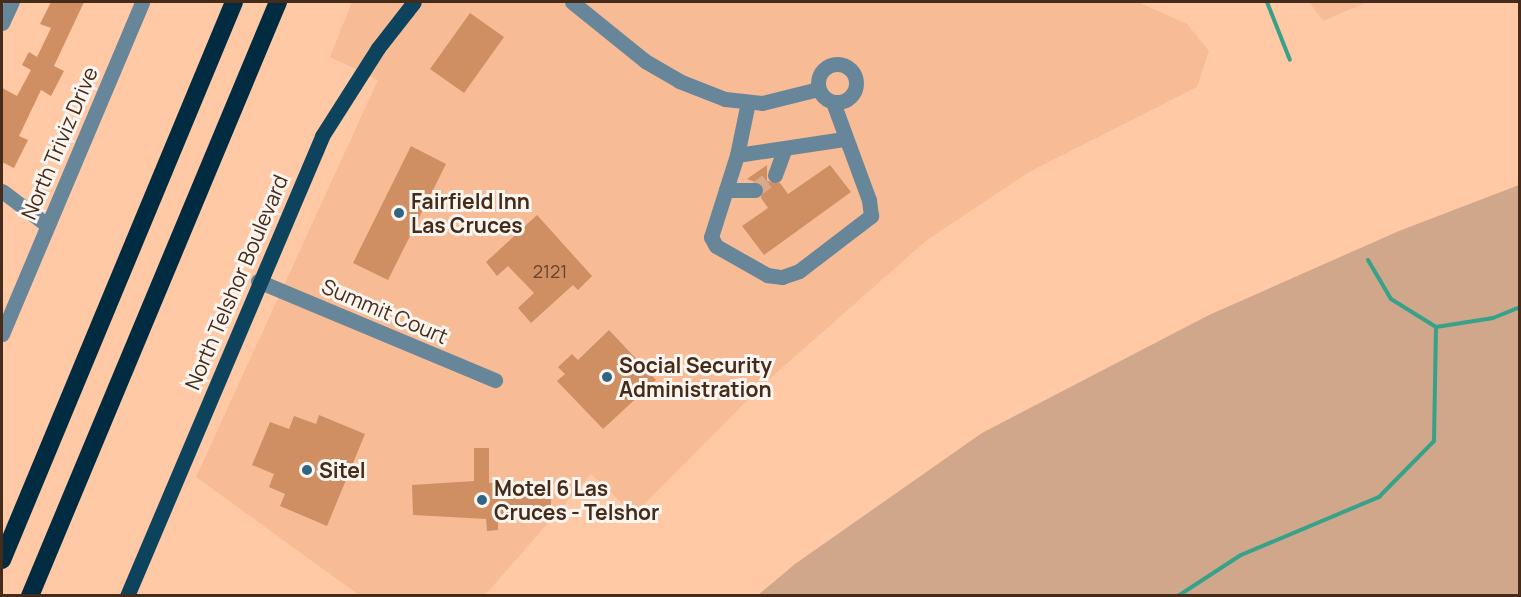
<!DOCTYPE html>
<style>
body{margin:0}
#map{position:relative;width:1521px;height:597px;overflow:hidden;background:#ffc9a5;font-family:Manrope,sans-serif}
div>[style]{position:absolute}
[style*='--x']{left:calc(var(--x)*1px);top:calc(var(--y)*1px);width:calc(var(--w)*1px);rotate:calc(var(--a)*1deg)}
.built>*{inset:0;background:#f7bc95}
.green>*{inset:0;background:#d1a78b}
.stream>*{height:4px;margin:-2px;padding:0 2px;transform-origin:2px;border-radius:2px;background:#38a189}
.building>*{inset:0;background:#cf8f63}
.minor-tunnel>*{height:15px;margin-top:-7.5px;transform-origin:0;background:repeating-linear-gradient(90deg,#daa989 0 15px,transparent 0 23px)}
.minor>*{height:15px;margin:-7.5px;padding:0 7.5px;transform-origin:7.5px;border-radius:7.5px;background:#678699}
.minor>.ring{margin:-7.5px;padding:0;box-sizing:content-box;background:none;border:15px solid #678699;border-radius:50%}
.major>*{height:15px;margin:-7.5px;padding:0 7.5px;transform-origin:7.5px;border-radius:7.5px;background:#0e435d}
.highway>*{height:18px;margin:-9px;padding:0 9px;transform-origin:9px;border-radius:9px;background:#002b41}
.dots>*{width:16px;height:16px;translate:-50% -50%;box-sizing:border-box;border:3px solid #fcf5f0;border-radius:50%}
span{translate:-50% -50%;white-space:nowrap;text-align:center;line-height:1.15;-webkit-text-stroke:6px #fcf5f0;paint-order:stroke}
.number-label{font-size:18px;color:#68442c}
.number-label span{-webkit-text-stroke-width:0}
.street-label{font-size:21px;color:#452b19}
.poi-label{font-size:21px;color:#452b19;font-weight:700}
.left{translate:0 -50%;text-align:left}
.frame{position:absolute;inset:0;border:3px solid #452b19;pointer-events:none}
</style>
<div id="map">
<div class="built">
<i style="clip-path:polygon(352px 2px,1138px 2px,1187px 24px,1209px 51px,1197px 87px,1029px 172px,927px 240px,758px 389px,634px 515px,591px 474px,485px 595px,359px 595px,196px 477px,378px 80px,330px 57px)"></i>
<i style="clip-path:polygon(1309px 2px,1367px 2px,1323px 21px)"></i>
</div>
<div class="green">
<i style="clip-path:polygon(1519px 185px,1519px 595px,758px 595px,795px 564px,982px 433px,1209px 315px,1399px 231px)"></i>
</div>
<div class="stream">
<i style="--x:1267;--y:2;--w:62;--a:68.4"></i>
<i style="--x:1368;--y:260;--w:45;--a:59.5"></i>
<i style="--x:1391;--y:299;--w:53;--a:31.9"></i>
<i style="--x:1436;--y:327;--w:58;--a:-9"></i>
<i style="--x:1493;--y:318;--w:29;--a:-22"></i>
<i style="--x:1178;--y:596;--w:75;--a:-33.1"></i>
<i style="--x:1241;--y:555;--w:150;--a:-22.8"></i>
<i style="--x:1379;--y:497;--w:78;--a:-45.5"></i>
<i style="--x:1434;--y:441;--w:114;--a:-89"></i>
</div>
<div class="building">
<i style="clip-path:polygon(51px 2px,84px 2px,54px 66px,64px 71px,51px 96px,41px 90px,19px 136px,28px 140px,14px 168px,2px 162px,2px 88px,17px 96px,31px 70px,22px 65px,29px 52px,37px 57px,51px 28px,40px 24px)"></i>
<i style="clip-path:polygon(470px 13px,504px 37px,464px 93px,430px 69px)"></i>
<i style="clip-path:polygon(411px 146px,446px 164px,388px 280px,353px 263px)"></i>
<i style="clip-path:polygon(767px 165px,767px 181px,780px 183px,788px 194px,830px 165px,851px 192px,764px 255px,742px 226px,768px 208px,761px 198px,763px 185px,747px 179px)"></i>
<i style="clip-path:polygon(537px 215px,592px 276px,578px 290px,573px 285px,531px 323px,518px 308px,534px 293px,508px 266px,497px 276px,486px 262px)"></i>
<i style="clip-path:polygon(609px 330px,656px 380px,603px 429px,557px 381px,565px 374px,558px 367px,572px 354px,578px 360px)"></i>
<i style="clip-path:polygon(319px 415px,365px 434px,327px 526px,280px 506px,285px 494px,269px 487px,274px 474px,252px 465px,270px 422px,289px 429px,294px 416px,316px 424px)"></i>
<i style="clip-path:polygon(474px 448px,489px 448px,489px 483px,551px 484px,551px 514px,498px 518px,498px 530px,487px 531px,486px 519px,413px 515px,412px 485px,474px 481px)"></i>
</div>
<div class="minor-tunnel">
<i style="--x:755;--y:190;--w:25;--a:-37"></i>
</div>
<div class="minor">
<i style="--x:572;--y:2;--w:94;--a:38.9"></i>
<i style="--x:645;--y:61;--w:39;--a:30"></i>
<i style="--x:679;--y:81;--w:49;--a:21.4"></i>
<i style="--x:725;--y:99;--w:37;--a:6"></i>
<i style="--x:762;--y:103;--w:58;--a:-14"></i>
<i style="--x:2;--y:23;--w:23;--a:-65"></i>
<i class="ring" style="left:818px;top:64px;width:23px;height:23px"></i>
<i style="--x:748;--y:102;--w:54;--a:101.7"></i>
<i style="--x:737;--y:155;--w:86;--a:107.6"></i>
<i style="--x:711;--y:237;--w:10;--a:61"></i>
<i style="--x:716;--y:246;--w:59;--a:29.6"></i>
<i style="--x:767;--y:275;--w:15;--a:8"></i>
<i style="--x:782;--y:277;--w:18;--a:-19"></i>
<i style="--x:799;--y:271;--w:91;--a:-37.4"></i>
<i style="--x:871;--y:216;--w:16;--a:-97"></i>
<i style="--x:869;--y:200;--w:104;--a:-110.2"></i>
<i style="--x:737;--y:155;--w:108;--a:-8.5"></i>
<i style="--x:775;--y:175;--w:27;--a:-70"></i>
<i style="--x:726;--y:190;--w:29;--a:0"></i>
<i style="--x:2;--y:191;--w:56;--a:37.1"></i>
<i style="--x:258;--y:281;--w:257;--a:22.7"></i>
<i style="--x:2;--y:334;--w:360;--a:-67.1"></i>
</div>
<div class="major">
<i style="--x:127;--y:596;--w:500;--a:-67"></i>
<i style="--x:322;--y:136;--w:104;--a:-57.5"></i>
<i style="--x:378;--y:48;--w:58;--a:-52"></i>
</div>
<div class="highway">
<i style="--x:2;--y:560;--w:604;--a:-67.42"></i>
<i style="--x:30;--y:596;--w:644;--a:-67.34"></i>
</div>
<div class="dots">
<i style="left:399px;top:213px;background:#316581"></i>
<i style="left:607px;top:377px;background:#316581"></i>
<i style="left:307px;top:470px;background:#316581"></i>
<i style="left:482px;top:500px;background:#316581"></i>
</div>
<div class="number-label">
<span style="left:550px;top:271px">2121</span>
</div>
<div class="street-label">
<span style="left:59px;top:143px;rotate:-67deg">North Triviz Drive</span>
<span style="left:236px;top:282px;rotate:-67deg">North Telshor Boulevard</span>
<span style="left:385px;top:311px;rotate:23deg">Summit Court</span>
</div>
<div class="poi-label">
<span class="left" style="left:411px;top:213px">Fairfield Inn<br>Las Cruces</span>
<span class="left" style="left:619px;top:377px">Social Security<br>Administration</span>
<span class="left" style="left:319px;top:470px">Sitel</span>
<span class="left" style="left:494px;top:500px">Motel 6 Las<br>Cruces - Telshor</span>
</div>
<div class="frame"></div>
</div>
